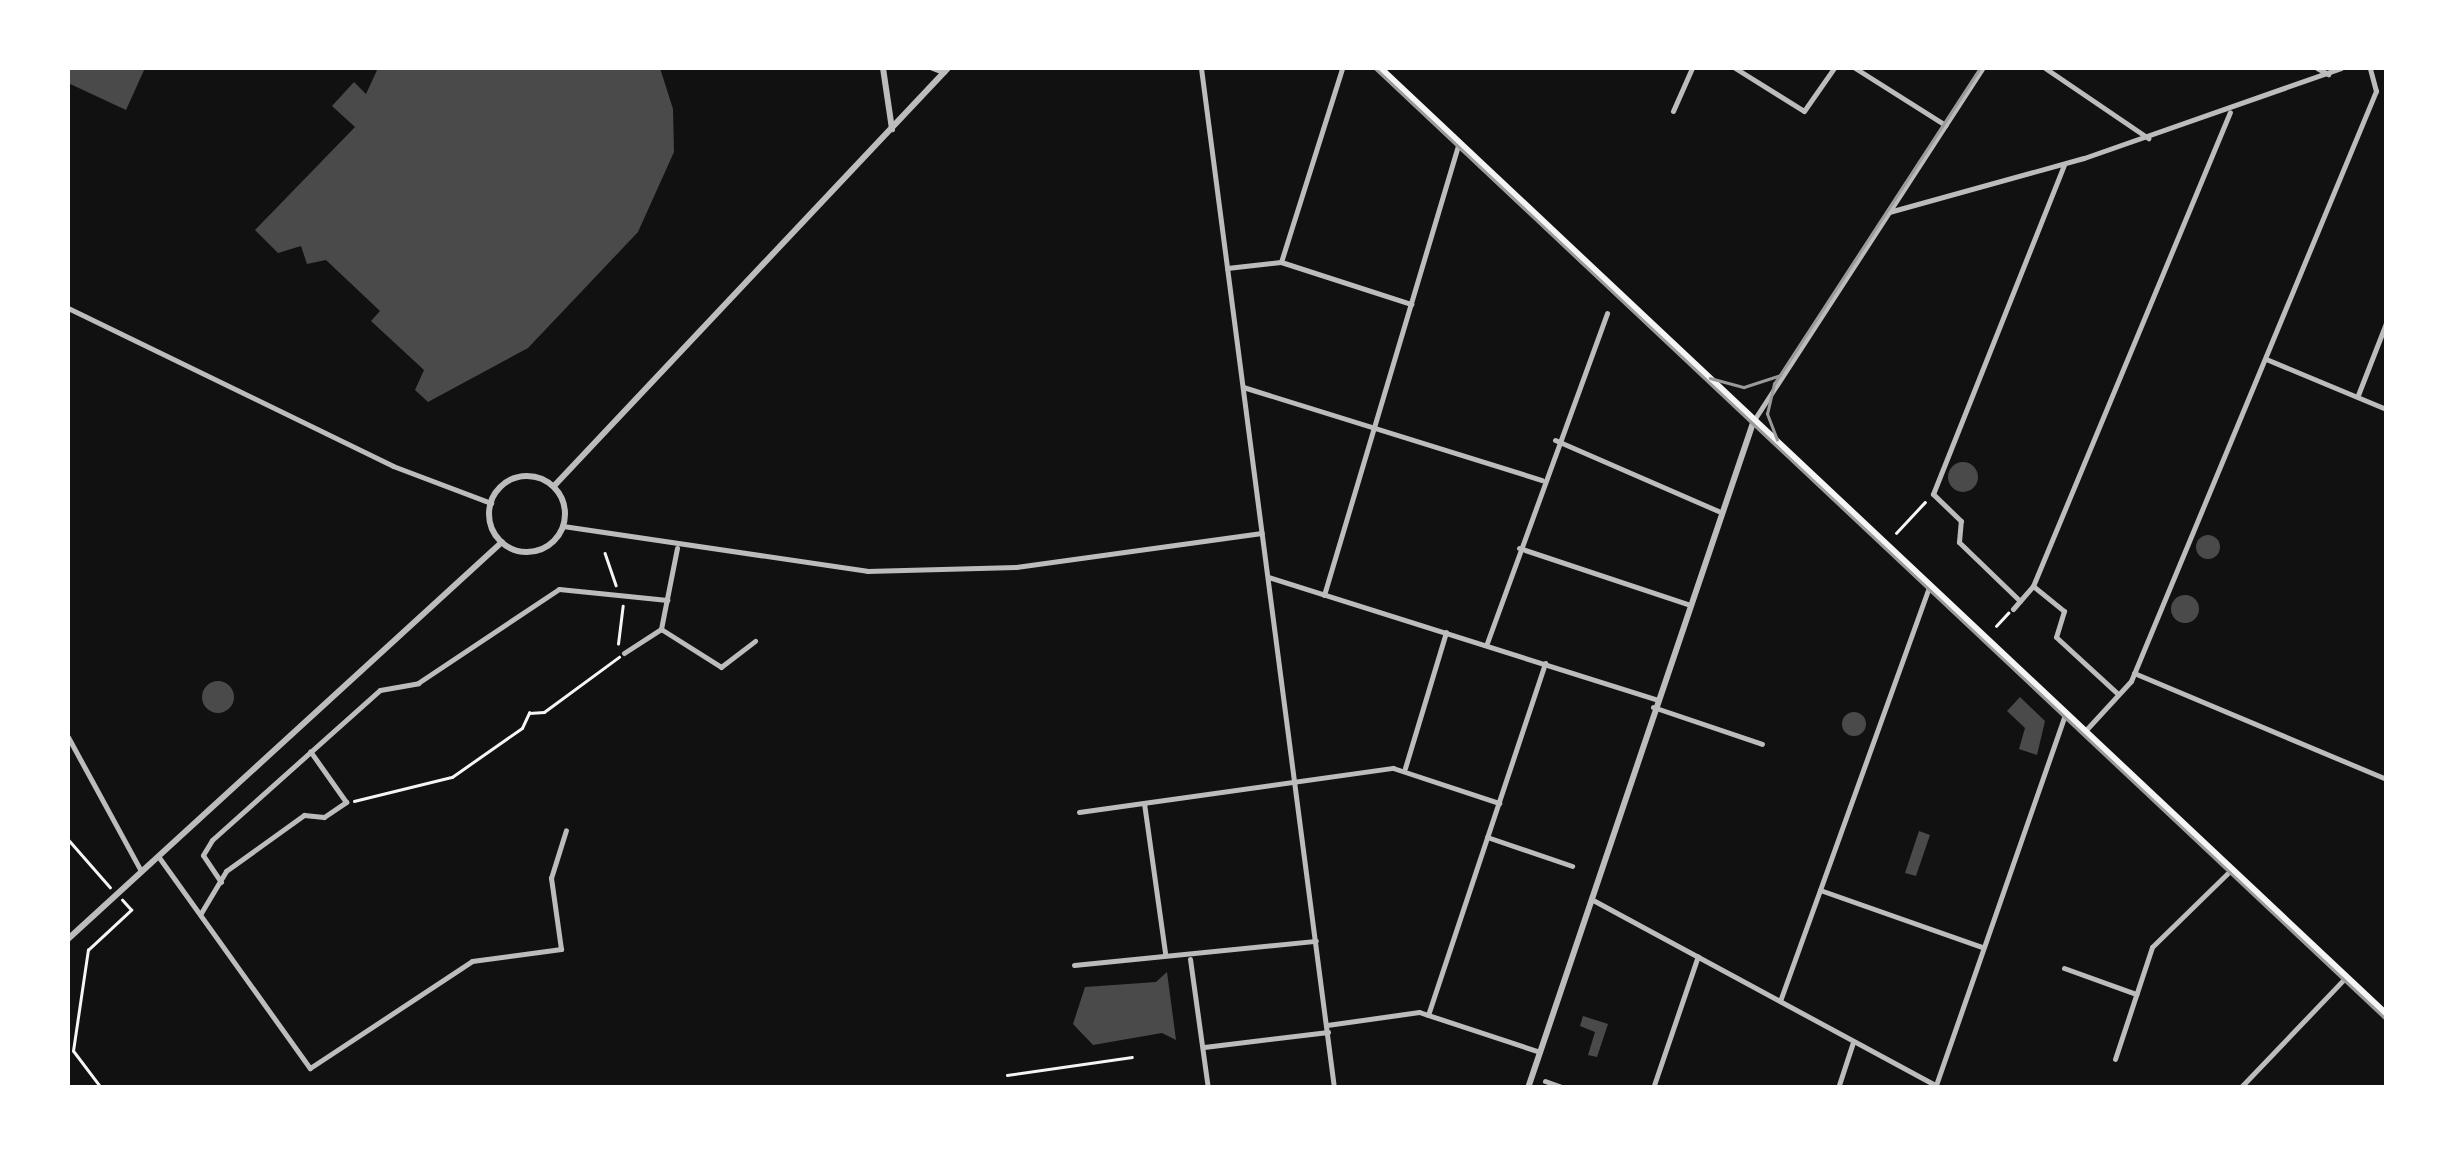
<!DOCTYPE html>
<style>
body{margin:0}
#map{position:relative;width:2454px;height:1155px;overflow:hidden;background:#111;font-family:"DM Sans",sans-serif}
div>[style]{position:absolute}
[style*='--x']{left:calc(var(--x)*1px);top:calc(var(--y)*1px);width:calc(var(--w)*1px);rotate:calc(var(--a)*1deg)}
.building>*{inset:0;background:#4a4a4a}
.round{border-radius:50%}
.path>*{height:2.5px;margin:-1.25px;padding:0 1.25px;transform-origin:1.25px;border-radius:1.25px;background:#f5f5f5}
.minor>*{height:5px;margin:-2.5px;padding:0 2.5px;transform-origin:2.5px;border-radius:2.5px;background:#bcbcbc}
.tertiary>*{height:6px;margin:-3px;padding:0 3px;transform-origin:3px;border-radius:3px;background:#bcbcbc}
.tertiary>.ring{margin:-3px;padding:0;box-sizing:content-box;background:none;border:6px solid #bcbcbc;border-radius:50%}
.secondary>*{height:8px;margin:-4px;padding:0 4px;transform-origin:4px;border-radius:4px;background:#f5f5f5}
.tram>*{height:2.5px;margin:-1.25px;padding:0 1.25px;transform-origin:1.25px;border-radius:1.25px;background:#9a9a9a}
span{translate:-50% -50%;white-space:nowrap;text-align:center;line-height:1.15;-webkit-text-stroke:10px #fff;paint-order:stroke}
.frame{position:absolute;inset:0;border:70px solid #fff;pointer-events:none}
</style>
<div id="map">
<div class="building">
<i style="clip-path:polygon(68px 68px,145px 68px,126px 110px,68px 83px)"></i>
<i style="clip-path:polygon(378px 68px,660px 68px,673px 109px,674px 152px,638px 232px,528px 348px,428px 402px,415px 390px,424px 370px,371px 321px,380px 311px,326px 260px,307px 264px,301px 246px,278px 253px,255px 230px,355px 127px,332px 106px,354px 82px,366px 94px)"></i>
<i class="round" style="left:1948px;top:462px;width:30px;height:30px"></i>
<i class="round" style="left:2196px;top:535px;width:24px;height:24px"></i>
<i class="round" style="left:2171px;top:595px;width:28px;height:28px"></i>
<i class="round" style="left:202px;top:681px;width:32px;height:32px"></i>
<i style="clip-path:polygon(2020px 697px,2045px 721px,2037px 755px,2019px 749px,2025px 728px,2007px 711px)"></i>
<i class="round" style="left:1842px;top:712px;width:24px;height:24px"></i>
<i style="clip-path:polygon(1919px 831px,1930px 835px,1916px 876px,1905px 873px)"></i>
<i style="clip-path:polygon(1167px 972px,1176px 1040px,1162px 1033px,1093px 1045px,1073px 1024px,1085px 987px,1156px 982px)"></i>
<i style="clip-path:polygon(1583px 1016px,1608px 1024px,1597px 1057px,1588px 1055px,1595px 1032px,1580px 1026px)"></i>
</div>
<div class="path">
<i style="--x:1896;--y:533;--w:42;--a:-46.9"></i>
<i style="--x:605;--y:553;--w:34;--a:71"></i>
<i style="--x:1996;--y:626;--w:18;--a:-47"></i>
<i style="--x:618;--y:644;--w:38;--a:-83"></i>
<i style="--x:354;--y:801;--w:101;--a:-13.8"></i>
<i style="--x:452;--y:777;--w:85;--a:-35"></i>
<i style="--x:522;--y:728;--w:17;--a:-65"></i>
<i style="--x:529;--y:713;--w:15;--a:-4"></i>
<i style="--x:544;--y:712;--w:93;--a:-36.3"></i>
<i style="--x:68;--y:839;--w:64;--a:48.8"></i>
<i style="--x:1007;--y:1075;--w:126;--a:-8.2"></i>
<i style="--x:101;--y:1088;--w:46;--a:-127.1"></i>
<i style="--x:73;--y:1051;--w:102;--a:-81.6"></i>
<i style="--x:88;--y:950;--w:59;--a:-42.9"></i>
<i style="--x:131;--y:910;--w:13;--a:-132"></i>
</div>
<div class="minor">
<i style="--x:1201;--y:68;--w:1029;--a:82.57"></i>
<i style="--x:1735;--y:68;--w:81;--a:31.9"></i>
<i style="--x:1804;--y:111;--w:52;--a:-55.1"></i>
<i style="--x:1855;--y:68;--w:107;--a:32.3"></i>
<i style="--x:2045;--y:68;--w:125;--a:34.2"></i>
<i style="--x:2317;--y:68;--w:13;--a:29"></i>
<i style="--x:1673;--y:111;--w:47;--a:-66.2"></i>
<i style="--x:1889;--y:212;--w:202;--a:-15.5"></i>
<i style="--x:2084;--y:158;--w:272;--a:-19.3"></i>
<i style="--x:1281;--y:262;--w:203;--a:-72.5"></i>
<i style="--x:1227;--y:268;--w:54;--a:-6.3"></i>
<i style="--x:1281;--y:262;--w:137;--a:17.9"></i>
<i style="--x:68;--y:308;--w:361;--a:25.9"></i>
<i style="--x:393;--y:466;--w:105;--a:20.7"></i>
<i style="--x:2266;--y:359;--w:130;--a:22.6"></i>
<i style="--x:1243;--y:387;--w:313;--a:17.3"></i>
<i style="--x:2358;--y:395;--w:77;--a:-68.7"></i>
<i style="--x:1754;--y:420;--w:420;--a:-57"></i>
<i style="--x:1555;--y:440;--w:178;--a:23.5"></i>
<i style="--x:563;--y:526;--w:307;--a:8.4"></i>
<i style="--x:867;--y:571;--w:149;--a:-1.5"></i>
<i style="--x:1016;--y:567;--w:248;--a:-7.9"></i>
<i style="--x:677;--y:548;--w:83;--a:101.2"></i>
<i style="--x:661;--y:629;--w:71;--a:32.3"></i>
<i style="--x:721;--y:667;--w:43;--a:-37.4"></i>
<i style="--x:1519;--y:548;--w:177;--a:18.4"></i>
<i style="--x:1268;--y:577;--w:407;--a:17.5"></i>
<i style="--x:2033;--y:586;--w:40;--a:39"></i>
<i style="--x:2064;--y:611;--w:27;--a:107"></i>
<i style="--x:2056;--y:637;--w:84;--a:42.6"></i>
<i style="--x:1324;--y:595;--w:472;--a:-73.4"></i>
<i style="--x:2020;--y:601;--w:85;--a:-136"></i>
<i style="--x:1959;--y:542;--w:21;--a:-85"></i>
<i style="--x:1961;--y:521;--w:39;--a:-136"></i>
<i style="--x:1933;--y:494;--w:354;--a:-68.3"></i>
<i style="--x:2013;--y:609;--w:30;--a:-49"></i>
<i style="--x:2033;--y:586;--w:513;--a:-67.43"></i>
<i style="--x:1487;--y:643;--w:351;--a:-70"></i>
<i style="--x:624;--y:653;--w:44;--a:-33"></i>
<i style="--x:2134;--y:673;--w:273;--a:22.8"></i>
<i style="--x:1653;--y:707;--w:115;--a:18.7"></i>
<i style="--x:2085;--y:731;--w:68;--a:-47.4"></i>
<i style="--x:2131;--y:681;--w:639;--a:-67.45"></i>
<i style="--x:2376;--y:91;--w:24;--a:-105"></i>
<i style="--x:68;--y:737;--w:153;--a:61.4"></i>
<i style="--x:1405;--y:768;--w:142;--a:-73.2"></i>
<i style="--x:1144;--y:803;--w:151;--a:82"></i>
<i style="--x:1079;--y:812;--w:317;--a:-8"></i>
<i style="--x:1393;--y:768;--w:112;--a:18.3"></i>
<i style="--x:1487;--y:837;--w:90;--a:18.8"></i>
<i style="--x:158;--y:856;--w:261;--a:54.4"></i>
<i style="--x:310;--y:1068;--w:194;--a:-33.4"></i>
<i style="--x:472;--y:961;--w:90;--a:-7.7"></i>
<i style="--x:561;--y:949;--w:72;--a:-98"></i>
<i style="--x:551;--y:878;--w:50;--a:-72.6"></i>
<i style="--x:221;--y:882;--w:32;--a:-124"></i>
<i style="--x:203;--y:855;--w:17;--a:-59"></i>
<i style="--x:212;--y:840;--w:225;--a:-41.8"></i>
<i style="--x:380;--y:690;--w:39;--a:-10"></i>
<i style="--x:418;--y:683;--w:169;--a:-33.7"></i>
<i style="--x:559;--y:589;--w:109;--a:5.8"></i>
<i style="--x:1820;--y:890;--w:172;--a:19.4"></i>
<i style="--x:1591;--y:899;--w:397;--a:28.4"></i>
<i style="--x:201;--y:913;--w:49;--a:-59.2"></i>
<i style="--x:226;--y:871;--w:96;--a:-35.7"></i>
<i style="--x:304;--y:815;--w:20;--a:6"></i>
<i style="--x:324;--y:817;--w:27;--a:-34"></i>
<i style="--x:346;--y:802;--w:62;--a:-125.2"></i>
<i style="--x:1190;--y:959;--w:130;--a:82.1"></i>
<i style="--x:1074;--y:965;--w:243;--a:-5.7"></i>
<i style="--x:2064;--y:968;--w:77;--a:19.9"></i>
<i style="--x:1780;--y:1001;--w:440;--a:-70.2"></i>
<i style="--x:1428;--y:1015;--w:371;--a:-71.6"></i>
<i style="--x:1327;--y:1025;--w:93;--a:-8"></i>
<i style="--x:1419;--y:1012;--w:127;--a:18.3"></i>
<i style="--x:1204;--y:1047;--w:125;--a:-6.9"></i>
<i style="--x:2115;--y:1059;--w:118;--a:-71.7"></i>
<i style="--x:2152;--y:947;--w:112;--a:-44.3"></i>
<i style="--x:1545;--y:1081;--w:20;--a:20"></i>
<i style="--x:1936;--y:1085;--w:392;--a:-70.8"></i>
<i style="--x:1653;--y:1088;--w:139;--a:-71.2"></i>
<i style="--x:1838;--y:1088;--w:48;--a:-71.9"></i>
<i style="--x:2240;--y:1088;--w:152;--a:-46.3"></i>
</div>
<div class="tertiary">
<i style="--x:883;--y:68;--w:62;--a:81.6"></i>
<i style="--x:933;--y:68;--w:12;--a:20"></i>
<i class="ring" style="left:489px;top:476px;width:70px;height:70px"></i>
<i style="--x:554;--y:486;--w:574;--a:-46.69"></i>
<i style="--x:68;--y:939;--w:588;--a:-42.45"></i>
<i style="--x:1528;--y:1088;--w:705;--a:-71.31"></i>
</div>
<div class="secondary">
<i style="--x:1379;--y:68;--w:1382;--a:43.24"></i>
</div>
<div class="tram">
<i style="--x:1375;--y:68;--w:1388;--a:43.25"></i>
<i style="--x:1710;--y:378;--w:35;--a:15"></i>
<i style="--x:1744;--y:387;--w:38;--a:-18"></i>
<i style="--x:1777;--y:440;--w:28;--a:-111"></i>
<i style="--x:1767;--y:414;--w:31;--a:-77"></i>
<i style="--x:1774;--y:384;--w:377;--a:-56.9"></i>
</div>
<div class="frame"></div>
</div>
